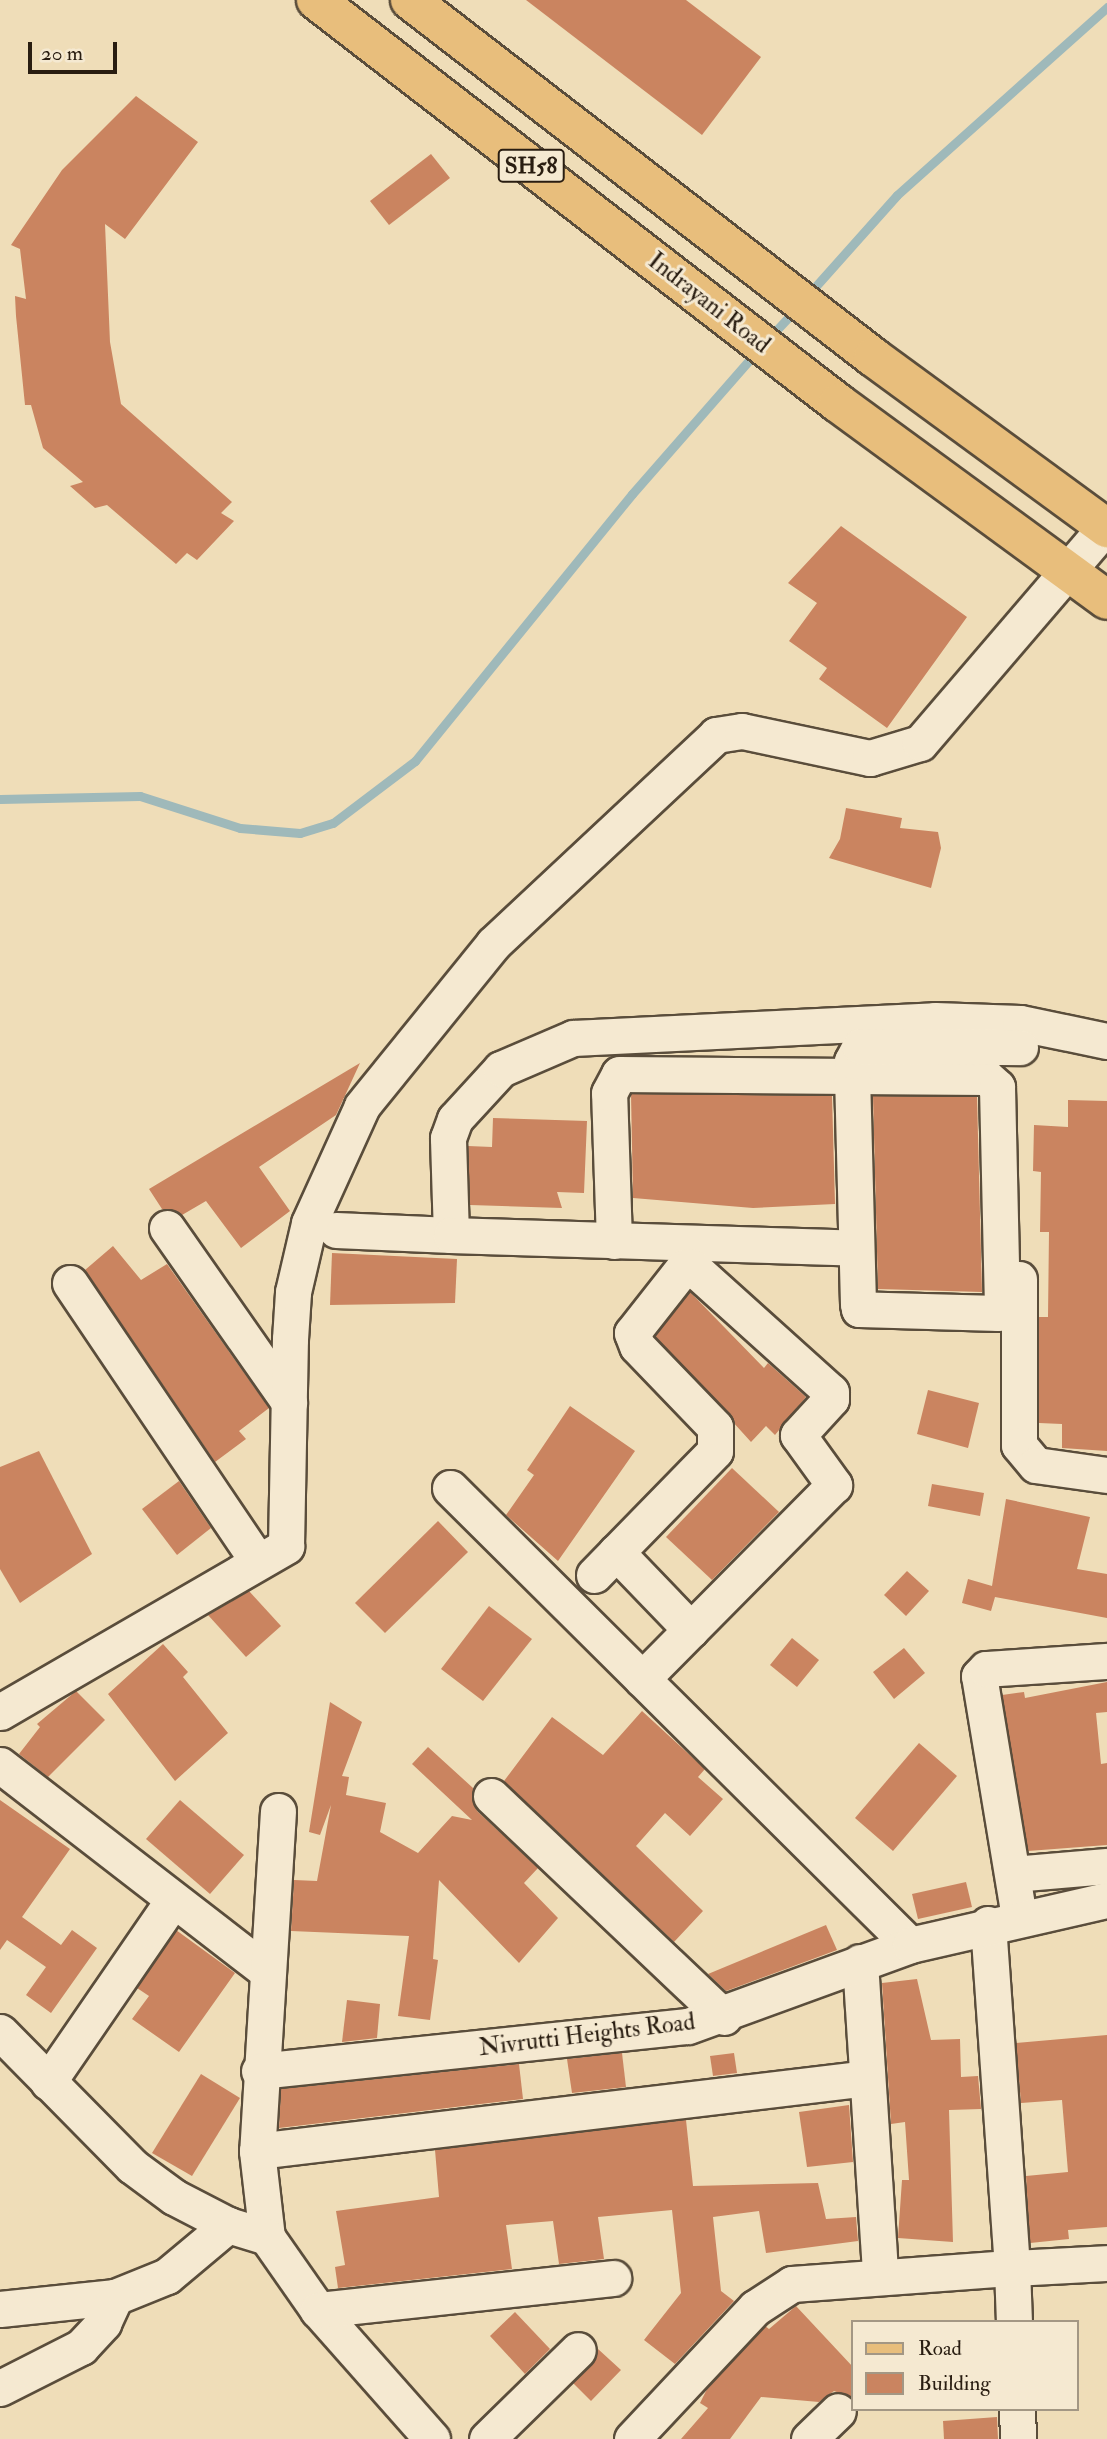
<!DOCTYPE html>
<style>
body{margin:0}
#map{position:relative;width:1107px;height:2439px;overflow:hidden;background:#efddb8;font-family:"IM FELL Double Pica",serif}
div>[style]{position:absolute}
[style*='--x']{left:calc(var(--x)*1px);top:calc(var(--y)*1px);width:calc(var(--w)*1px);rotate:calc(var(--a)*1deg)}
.stream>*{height:9px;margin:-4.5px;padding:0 4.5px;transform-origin:4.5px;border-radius:4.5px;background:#9fb9ba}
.building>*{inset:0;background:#ca8460}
.roads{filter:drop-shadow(2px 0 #5a4d3b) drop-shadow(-2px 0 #5a4d3b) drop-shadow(0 2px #5a4d3b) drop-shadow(0 -2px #5a4d3b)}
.minor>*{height:35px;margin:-17.5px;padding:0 17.5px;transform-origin:17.5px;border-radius:17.5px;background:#f5e9d1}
.major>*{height:38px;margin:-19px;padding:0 19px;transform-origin:19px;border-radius:19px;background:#e8be7c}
span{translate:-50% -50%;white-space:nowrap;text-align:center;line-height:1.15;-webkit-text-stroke:6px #f5e9d1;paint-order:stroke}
.shield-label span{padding:2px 5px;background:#f5e9d1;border:2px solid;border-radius:5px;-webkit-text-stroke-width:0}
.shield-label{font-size:23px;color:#291d11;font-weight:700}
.street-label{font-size:24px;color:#291d11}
.legend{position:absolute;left:851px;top:2320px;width:228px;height:91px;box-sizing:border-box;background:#f5e9d1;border:2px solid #a39784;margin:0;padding:9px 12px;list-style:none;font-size:21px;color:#291d11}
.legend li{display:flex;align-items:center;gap:14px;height:35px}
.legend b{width:35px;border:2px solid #a39784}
.scale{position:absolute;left:28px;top:42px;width:89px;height:32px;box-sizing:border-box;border:4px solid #291d11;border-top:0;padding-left:9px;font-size:21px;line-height:24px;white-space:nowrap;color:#291d11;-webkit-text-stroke:5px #f5e9d1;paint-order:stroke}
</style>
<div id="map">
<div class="stream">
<i style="--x:807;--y:296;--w:135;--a:-48.3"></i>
<i style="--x:897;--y:195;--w:282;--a:-41.8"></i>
<i style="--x:770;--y:337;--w:38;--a:-47"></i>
<i style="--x:0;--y:799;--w:140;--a:-1.2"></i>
<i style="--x:140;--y:796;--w:105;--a:17.7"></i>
<i style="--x:240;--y:828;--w:60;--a:4.8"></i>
<i style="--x:300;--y:833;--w:34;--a:-17"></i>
<i style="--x:333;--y:823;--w:103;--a:-37.1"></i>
<i style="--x:415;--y:761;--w:344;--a:-50.9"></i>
<i style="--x:632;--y:494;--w:191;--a:-48.8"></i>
</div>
<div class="building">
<i style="clip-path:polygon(526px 0,686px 0,761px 57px,702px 135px)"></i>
<i style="clip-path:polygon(136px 96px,198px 142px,125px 239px,105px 224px,110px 342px,121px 404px,232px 502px,221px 513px,234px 521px,197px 560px,187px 553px,176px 564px,107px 505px,95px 508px,70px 486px,83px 482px,43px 448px,31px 405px,25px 405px,16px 316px,15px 296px,26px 299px,20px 249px,11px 245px,62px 170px)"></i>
<i style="clip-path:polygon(431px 154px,450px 178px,389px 225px,370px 201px)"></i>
<i style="clip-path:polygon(841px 526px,967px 617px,887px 728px,819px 679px,827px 668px,789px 641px,817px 603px,788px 583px)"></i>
<i style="clip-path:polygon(846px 808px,902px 818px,900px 828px,938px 832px,941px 848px,931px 888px,829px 858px,840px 839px)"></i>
<i style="clip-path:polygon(360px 1063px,336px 1115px,259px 1167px,290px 1211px,241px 1248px,206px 1201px,182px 1215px,162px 1209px,149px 1189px)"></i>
<i style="clip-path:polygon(631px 1094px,832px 1096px,835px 1204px,753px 1208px,633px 1198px)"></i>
<i style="clip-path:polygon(873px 1096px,977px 1097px,982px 1292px,878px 1289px)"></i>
<i style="clip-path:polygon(1068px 1100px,1107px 1101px,1107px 1451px,1062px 1448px,1062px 1424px,1039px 1423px,1039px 1317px,1048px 1317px,1049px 1232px,1040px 1232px,1041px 1172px,1033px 1171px,1034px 1125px,1068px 1127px)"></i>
<i style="clip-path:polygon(493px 1118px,587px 1121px,584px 1193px,557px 1192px,562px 1208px,470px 1205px,468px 1146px,492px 1147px)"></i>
<i style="clip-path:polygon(113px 1246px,141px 1280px,167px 1264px,269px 1408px,239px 1431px,246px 1439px,215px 1462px,85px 1270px)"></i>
<i style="clip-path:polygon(332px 1253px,457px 1259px,455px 1303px,330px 1305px)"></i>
<i style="clip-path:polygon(690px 1292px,764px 1368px,768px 1363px,806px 1397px,775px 1435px,766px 1426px,751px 1442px,655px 1336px)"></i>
<i style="clip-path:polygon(928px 1390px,979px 1403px,968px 1448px,917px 1434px)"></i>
<i style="clip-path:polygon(570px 1406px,635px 1451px,558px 1561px,506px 1515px,534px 1475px,527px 1470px)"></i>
<i style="clip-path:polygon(39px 1451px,92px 1554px,20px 1603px,0 1569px,0 1467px)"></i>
<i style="clip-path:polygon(732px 1468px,779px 1512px,712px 1580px,666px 1537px)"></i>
<i style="clip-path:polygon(179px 1481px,211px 1528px,177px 1555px,142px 1509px)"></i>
<i style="clip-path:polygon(932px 1484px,984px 1493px,980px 1516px,928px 1506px)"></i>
<i style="clip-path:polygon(1006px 1499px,1090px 1517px,1077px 1569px,1107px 1574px,1107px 1618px,995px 1597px,991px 1611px,962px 1603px,968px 1579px,992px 1586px)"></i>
<i style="clip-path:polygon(438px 1521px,468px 1552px,385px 1633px,355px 1603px)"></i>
<i style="clip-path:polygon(907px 1571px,929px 1591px,906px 1616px,884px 1595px)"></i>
<i style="clip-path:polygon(249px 1591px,281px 1626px,246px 1657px,208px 1615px)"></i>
<i style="clip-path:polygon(489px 1606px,532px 1639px,483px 1701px,441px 1669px)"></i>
<i style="clip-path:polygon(792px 1638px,819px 1660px,797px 1687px,770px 1665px)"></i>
<i style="clip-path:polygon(163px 1644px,188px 1672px,183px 1677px,228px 1733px,175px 1781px,108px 1694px)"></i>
<i style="clip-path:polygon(904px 1648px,925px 1673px,894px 1699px,873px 1672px)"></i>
<i style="clip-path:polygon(1107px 1682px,1107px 1712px,1096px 1713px,1101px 1764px,1107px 1763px,1107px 1845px,1028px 1851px,1002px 1695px,1024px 1692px,1025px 1698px)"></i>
<i style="clip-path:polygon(76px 1691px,105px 1720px,48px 1777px,19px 1754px,40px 1727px,37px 1724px)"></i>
<i style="clip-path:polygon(330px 1702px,362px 1722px,342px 1776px,349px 1777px,346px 1795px,386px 1803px,380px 1832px,418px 1853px,452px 1816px,472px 1820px,412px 1764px,428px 1747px,473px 1788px,477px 1811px,538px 1868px,524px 1883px,558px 1918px,519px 1963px,439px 1880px,433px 1959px,438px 1960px,430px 2020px,398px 2016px,409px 1936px,291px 1931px,294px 1880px,317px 1881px,331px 1805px,320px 1835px,309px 1832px)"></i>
<i style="clip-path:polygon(642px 1711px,705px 1769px,698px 1777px,723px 1799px,690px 1836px,665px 1813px,636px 1846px,703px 1911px,674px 1942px,504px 1781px,552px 1717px,603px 1755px)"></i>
<i style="clip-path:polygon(919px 1743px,957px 1776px,893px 1851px,855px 1818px)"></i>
<i style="clip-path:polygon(0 1800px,70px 1849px,22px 1917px,61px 1945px,72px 1930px,97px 1948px,51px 2013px,26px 1995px,46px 1967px,7px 1940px,0 1950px)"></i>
<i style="clip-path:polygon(180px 1800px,244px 1855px,210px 1894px,146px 1839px)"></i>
<i style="clip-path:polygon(966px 1882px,972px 1907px,918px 1919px,912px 1894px)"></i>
<i style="clip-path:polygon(826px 1925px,837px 1950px,726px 1991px,708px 1974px)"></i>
<i style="clip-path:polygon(176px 1930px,235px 1973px,179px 2052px,132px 2019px,149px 1996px,137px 1988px)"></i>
<i style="clip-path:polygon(917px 1979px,931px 2040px,960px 2039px,961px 2077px,978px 2076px,981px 2109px,949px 2110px,953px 2242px,898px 2238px,902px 2180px,909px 2180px,905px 2122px,891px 2124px,882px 1983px)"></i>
<i style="clip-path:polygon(347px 2000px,380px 2004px,377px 2038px,342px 2042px)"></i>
<i style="clip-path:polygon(1107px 2035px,1107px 2227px,1068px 2230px,1069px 2239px,1030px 2243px,1026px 2176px,1068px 2172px,1062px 2100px,1021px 2103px,1016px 2043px)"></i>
<i style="clip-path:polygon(622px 2053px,626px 2087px,572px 2093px,567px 2059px)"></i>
<i style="clip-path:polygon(734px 2053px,737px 2073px,713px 2076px,710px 2056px)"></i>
<i style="clip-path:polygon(519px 2064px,523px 2099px,279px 2128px,281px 2089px)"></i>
<i style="clip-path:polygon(201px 2074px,240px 2098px,192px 2176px,152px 2153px)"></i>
<i style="clip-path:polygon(849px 2105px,853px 2162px,807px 2167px,799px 2112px)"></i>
<i style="clip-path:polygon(686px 2120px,693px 2186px,818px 2183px,826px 2219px,856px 2217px,858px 2241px,766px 2253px,759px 2211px,713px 2217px,721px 2291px,734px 2301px,675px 2364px,644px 2340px,681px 2293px,672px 2210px,598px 2217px,604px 2259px,559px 2264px,553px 2221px,506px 2225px,512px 2269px,338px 2288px,335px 2267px,345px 2265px,336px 2211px,439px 2197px,435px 2150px)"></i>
<i style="clip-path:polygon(796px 2306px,853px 2367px,853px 2398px,834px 2391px,819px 2402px,761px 2397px,730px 2439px,681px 2439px,708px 2408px,700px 2403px,707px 2389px,765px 2326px,769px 2329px)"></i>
<i style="clip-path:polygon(515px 2312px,550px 2349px,525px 2374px,490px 2336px)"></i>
<i style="clip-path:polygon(598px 2349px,621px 2370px,591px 2401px,573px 2383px,592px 2364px)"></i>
<i style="clip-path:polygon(997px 2417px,998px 2439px,944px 2439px,943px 2421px)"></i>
</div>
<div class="roads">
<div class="minor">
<i style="--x:167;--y:1228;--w:213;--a:55"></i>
<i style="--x:336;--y:1230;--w:115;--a:2.5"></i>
<i style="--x:451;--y:1235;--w:97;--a:-91.8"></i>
<i style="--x:448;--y:1138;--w:20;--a:-70"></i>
<i style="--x:455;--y:1119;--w:68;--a:-47.4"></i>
<i style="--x:501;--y:1069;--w:78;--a:-23.3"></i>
<i style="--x:573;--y:1038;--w:362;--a:-2.8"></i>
<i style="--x:935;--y:1020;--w:85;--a:2"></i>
<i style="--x:1020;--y:1023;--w:89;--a:11.7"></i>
<i style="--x:451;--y:1235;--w:405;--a:1.8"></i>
<i style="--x:614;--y:1241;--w:148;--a:-91.9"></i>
<i style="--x:609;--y:1093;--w:21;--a:-62"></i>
<i style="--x:619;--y:1074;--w:233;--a:0.5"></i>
<i style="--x:852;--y:1076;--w:134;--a:0.4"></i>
<i style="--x:986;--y:1077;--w:15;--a:42"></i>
<i style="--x:997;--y:1087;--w:219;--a:88.7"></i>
<i style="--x:1002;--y:1306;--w:8;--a:120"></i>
<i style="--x:998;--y:1313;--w:139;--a:-178.4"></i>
<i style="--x:859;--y:1309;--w:5;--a:-101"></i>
<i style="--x:858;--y:1304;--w:228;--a:-91.5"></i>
<i style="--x:852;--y:1076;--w:15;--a:-90"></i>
<i style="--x:852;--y:1061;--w:17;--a:-62"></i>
<i style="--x:860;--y:1046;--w:160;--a:0.4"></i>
<i style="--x:1019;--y:1279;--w:166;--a:90"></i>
<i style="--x:1019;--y:1445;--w:26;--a:50"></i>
<i style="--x:1036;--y:1465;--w:72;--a:8"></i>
<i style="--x:70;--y:1283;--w:336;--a:56"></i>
<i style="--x:450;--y:1488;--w:648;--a:44.81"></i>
<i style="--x:616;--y:1552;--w:108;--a:46.1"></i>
<i style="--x:594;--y:1575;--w:173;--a:-45.7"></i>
<i style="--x:715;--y:1451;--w:24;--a:-90"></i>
<i style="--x:715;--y:1427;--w:112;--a:-133.9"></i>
<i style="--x:637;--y:1346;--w:14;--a:-111"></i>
<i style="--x:632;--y:1333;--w:84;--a:-51.8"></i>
<i style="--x:684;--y:1267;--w:7;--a:-8"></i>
<i style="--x:691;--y:1266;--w:188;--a:42"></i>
<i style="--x:831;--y:1392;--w:7;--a:90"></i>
<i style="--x:831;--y:1399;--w:49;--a:132.5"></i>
<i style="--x:798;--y:1435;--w:62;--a:54.2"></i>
<i style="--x:834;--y:1485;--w:273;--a:134.7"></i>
<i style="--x:0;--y:1712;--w:331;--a:-30.1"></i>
<i style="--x:286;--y:1546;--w:207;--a:-88.9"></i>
<i style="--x:290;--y:1339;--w:47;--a:-86.3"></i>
<i style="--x:293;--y:1292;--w:71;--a:-76.9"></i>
<i style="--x:309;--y:1223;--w:128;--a:-65.6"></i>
<i style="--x:362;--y:1106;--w:208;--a:-51"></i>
<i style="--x:493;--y:944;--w:306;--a:-43.1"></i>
<i style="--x:716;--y:735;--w:26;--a:-9"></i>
<i style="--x:742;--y:731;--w:131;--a:11.9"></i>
<i style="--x:870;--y:758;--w:52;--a:-16.7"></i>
<i style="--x:920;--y:743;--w:284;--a:-49.4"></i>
<i style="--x:0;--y:1765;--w:334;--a:37.7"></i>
<i style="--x:491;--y:1796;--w:321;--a:43.5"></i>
<i style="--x:278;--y:1811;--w:341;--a:93.5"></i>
<i style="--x:257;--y:2151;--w:87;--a:83.4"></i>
<i style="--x:267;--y:2237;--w:89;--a:55.1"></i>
<i style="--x:318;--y:2310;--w:172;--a:48.5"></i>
<i style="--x:1013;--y:1874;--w:94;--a:-4.9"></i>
<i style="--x:1019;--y:1917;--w:244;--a:-99.4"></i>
<i style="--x:979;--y:1676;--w:10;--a:-45"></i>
<i style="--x:986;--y:1669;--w:121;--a:-3.8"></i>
<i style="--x:988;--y:1924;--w:345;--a:86"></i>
<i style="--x:1012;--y:2268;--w:95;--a:-3"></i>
<i style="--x:860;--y:1962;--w:313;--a:86.3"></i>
<i style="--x:0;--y:2032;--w:188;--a:45.4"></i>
<i style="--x:132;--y:2166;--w:52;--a:36.4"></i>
<i style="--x:174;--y:2197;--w:61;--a:27.4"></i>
<i style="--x:228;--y:2225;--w:41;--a:17.1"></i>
<i style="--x:259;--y:2071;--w:431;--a:-6"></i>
<i style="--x:688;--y:2026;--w:236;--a:-20"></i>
<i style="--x:910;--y:1945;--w:202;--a:-12.9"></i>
<i style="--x:48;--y:2082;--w:221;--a:-55.5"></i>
<i style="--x:257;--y:2151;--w:614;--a:-6.82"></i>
<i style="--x:0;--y:2309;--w:116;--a:-6"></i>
<i style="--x:115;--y:2297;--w:56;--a:-22"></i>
<i style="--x:167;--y:2276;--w:80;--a:-39.9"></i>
<i style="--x:318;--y:2310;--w:297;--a:-6.2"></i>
<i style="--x:0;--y:2388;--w:91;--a:-26.8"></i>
<i style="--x:81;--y:2347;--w:33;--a:-47"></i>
<i style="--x:103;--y:2323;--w:29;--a:-65"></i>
<i style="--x:1017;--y:2409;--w:30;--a:88"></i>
<i style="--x:487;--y:2439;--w:127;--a:-44.4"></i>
<i style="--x:632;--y:2439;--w:180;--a:-46.8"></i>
<i style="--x:755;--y:2308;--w:44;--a:-33"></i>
<i style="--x:792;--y:2284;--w:221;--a:-4.2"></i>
<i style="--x:1012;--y:2268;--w:54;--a:87.9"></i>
<i style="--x:809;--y:2439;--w:40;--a:-44"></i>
</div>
<div class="major">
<i style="--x:316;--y:0;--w:659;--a:37.67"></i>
<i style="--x:838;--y:403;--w:333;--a:36.2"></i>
<i style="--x:410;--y:0;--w:585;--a:37.63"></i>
<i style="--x:873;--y:357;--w:290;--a:36.2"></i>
</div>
</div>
<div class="shield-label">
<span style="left:531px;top:166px">SH58</span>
</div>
<div class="street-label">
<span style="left:709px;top:303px;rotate:38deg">Indrayani Road</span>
<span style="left:587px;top:2035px;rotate:-7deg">Nivrutti Heights Road</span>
</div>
<ul class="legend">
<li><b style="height:9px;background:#e8be7c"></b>Road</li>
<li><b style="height:19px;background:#ca8460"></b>Building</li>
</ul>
<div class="scale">20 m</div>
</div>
